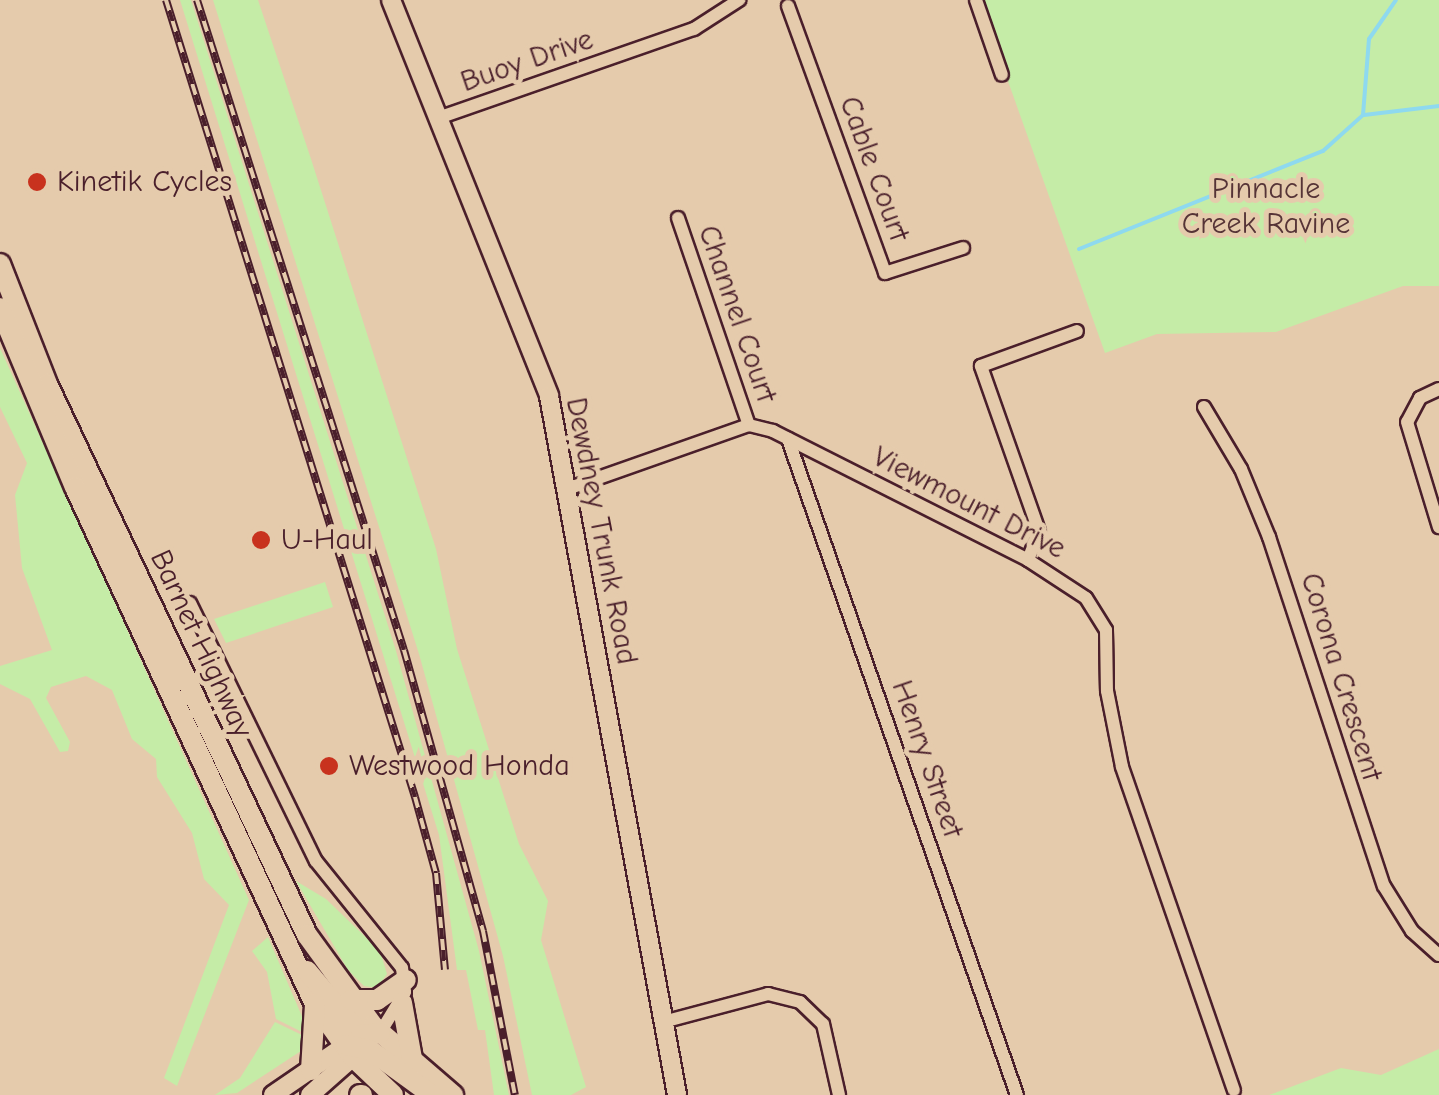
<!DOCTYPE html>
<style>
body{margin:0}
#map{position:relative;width:1439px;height:1095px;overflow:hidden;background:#e5cbac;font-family:"Comic Neue",sans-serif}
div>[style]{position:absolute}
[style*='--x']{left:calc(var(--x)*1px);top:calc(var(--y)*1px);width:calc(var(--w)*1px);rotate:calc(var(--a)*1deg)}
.green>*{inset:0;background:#c5eca7}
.stream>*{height:4px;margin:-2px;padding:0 2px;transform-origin:2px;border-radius:2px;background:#8ed9ef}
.roads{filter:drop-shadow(2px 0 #4a1f2b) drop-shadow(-2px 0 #4a1f2b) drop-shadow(0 2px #4a1f2b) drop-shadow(0 -2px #4a1f2b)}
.street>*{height:12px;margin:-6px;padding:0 6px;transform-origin:6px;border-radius:6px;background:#e5cbac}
.secondary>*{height:18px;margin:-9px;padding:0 9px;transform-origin:9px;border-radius:9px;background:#e5cbac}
.primary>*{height:20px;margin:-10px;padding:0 10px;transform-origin:10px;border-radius:10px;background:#e5cbac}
.rail>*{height:8px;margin-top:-4px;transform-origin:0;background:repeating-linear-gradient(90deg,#e5cbac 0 11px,#4a1f2b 0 22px);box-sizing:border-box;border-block:2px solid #4a1f2b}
.dots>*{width:28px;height:28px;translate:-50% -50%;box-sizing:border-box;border:5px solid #e5cbac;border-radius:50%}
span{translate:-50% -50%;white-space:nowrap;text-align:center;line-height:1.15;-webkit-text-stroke:10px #e5cbac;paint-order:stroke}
.street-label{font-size:30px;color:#4a1f2b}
.poi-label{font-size:30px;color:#4a1f2b}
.left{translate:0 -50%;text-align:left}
.park-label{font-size:30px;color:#563437}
</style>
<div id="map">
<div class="green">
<i style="clip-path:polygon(180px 0,191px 0,396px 651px,479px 951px,509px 1095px,494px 1095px,485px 1030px,478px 1030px,466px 970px,457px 970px,439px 835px)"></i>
<i style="clip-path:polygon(213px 0,258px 0,311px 159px,436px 549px,457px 649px,519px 844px,548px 901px,541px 940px,586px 1087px,571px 1095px,532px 1095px,503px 956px,419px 654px)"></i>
<i style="clip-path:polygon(979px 0,1439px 0,1439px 286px,1403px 286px,1276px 332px,1157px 334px,1105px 353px)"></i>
<i style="clip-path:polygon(0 348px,249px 900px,177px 1086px,164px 1078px,229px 905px,204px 879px,192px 833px,157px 777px,156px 759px,132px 739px,112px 690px,86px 676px,51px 687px,46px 698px,70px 742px,68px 751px,60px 752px,30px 699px,0 684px,0 666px,52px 650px,22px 568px,15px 495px,27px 463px,0 407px)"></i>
<i style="clip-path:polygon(325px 582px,333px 607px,226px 643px,214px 619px)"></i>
<i style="clip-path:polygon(296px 881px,326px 899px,380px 951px,387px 974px,377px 988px,364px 986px,348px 970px)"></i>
<i style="clip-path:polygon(268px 937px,304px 1021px,306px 1034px,276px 1019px,267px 972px,252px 951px)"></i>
<i style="clip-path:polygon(275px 1022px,306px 1037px,301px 1051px,237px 1093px,215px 1095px,240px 1078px)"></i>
<i style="clip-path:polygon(1439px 1049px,1439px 1095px,1269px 1095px,1341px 1068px,1381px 1075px)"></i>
</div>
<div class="stream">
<i style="--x:1364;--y:115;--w:76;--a:-6.8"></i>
<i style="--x:1079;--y:249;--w:263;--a:-21.9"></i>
<i style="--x:1323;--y:151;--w:54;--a:-42"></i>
<i style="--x:1363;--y:115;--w:76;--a:-85.5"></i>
<i style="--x:1369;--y:39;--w:47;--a:-55.3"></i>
</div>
<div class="roads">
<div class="street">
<i style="--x:976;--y:0;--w:79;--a:70.9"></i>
<i style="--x:788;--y:6;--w:284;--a:70"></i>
<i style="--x:885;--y:273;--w:82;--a:-17.8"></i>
<i style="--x:438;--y:118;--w:271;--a:-19.2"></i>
<i style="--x:694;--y:29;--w:54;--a:-32.8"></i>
<i style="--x:678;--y:218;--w:219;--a:71.1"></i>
<i style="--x:1439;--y:389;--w:21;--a:155"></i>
<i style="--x:1420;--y:398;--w:27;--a:118"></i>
<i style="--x:1407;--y:422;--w:110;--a:73.1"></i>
<i style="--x:1204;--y:407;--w:72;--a:59.2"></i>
<i style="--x:1241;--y:469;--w:74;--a:67.6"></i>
<i style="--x:1269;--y:537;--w:367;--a:71.8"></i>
<i style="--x:1384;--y:886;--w:53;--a:58.1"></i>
<i style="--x:1412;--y:931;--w:36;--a:42"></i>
<i style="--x:788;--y:439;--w:695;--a:70.76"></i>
<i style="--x:567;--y:489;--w:193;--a:-19.4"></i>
<i style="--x:749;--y:425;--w:25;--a:14"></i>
<i style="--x:773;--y:431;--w:286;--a:26.8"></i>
<i style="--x:1028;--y:560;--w:69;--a:33.2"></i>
<i style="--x:1086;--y:598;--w:38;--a:58"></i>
<i style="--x:1106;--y:630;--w:61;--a:89.1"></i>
<i style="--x:1107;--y:691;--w:77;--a:78.8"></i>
<i style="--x:1122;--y:767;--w:342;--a:70.9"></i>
<i style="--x:1028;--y:560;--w:31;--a:-69"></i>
<i style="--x:1039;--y:531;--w:175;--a:-109.4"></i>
<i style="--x:981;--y:366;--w:102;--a:-20"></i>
<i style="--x:190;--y:603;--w:287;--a:64"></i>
<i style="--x:316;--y:861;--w:137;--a:51.2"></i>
<i style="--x:402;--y:968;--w:24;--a:83"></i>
<i style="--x:405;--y:992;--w:48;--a:121.4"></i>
<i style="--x:663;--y:1022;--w:109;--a:-14.9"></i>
<i style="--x:768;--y:994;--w:33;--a:14"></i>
<i style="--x:800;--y:1002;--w:32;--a:44"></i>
<i style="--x:823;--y:1024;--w:73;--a:77.3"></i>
</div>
<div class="secondary">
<i style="--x:391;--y:0;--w:426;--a:68.2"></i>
<i style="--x:549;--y:396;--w:711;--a:79.62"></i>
<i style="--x:273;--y:1095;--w:101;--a:-34.5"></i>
<i style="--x:310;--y:1095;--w:69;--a:-41.5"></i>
</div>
<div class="primary">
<i style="--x:0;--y:264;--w:129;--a:68.6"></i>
<i style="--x:47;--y:384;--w:609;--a:64.74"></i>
<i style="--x:307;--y:935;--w:112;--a:54"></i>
<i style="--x:373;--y:1026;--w:106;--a:40.8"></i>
<i style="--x:0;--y:308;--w:194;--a:67.3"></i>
<i style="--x:75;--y:487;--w:570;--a:65.1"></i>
<i style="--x:315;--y:1004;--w:65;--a:54.4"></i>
<i style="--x:353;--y:1057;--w:55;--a:43.5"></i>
<i style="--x:307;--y:971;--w:84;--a:49.8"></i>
<i style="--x:361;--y:1035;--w:19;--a:-6"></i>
<i style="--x:351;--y:1000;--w:26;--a:0"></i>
<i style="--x:377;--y:1000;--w:35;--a:-35"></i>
<i style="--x:402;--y:1003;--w:62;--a:79.8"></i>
<i style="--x:346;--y:1045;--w:25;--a:12"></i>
<i style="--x:370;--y:1050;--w:77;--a:36"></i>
<i style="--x:311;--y:1070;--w:66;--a:-86.5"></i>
<i style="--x:360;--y:1095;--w:2;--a:0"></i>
</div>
</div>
<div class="rail">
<i style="--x:166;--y:0;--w:835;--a:72.65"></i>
<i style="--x:415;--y:797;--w:79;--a:74.6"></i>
<i style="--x:436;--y:873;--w:97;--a:84.7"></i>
<i style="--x:197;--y:0;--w:682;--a:72.34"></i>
<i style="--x:404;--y:650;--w:292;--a:74.3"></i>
<i style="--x:483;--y:931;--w:167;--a:79"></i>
</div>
<div class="dots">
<i style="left:37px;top:182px;background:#c8321e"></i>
<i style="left:261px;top:540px;background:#c8321e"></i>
<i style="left:329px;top:766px;background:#c8321e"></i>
</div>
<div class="street-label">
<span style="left:527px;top:61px;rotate:-19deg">Buoy Drive</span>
<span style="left:874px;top:169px;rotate:70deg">Cable Court</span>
<span style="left:737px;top:314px;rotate:71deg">Channel Court</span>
<span style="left:969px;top:503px;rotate:27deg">Viewmount Drive</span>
<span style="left:601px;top:531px;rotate:79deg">Dewdney Trunk Road</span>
<span style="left:201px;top:644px;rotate:65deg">Barnet Highway</span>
<span style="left:1341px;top:677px;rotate:73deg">Corona Crescent</span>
<span style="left:927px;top:759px;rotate:71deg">Henry Street</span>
</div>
<div class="poi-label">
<span class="left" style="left:57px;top:182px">Kinetik Cycles</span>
<span class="left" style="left:281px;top:540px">U-Haul</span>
<span class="left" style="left:349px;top:766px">Westwood Honda</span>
</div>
<div class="park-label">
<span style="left:1266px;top:206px">Pinnacle<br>Creek Ravine</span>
</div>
</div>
